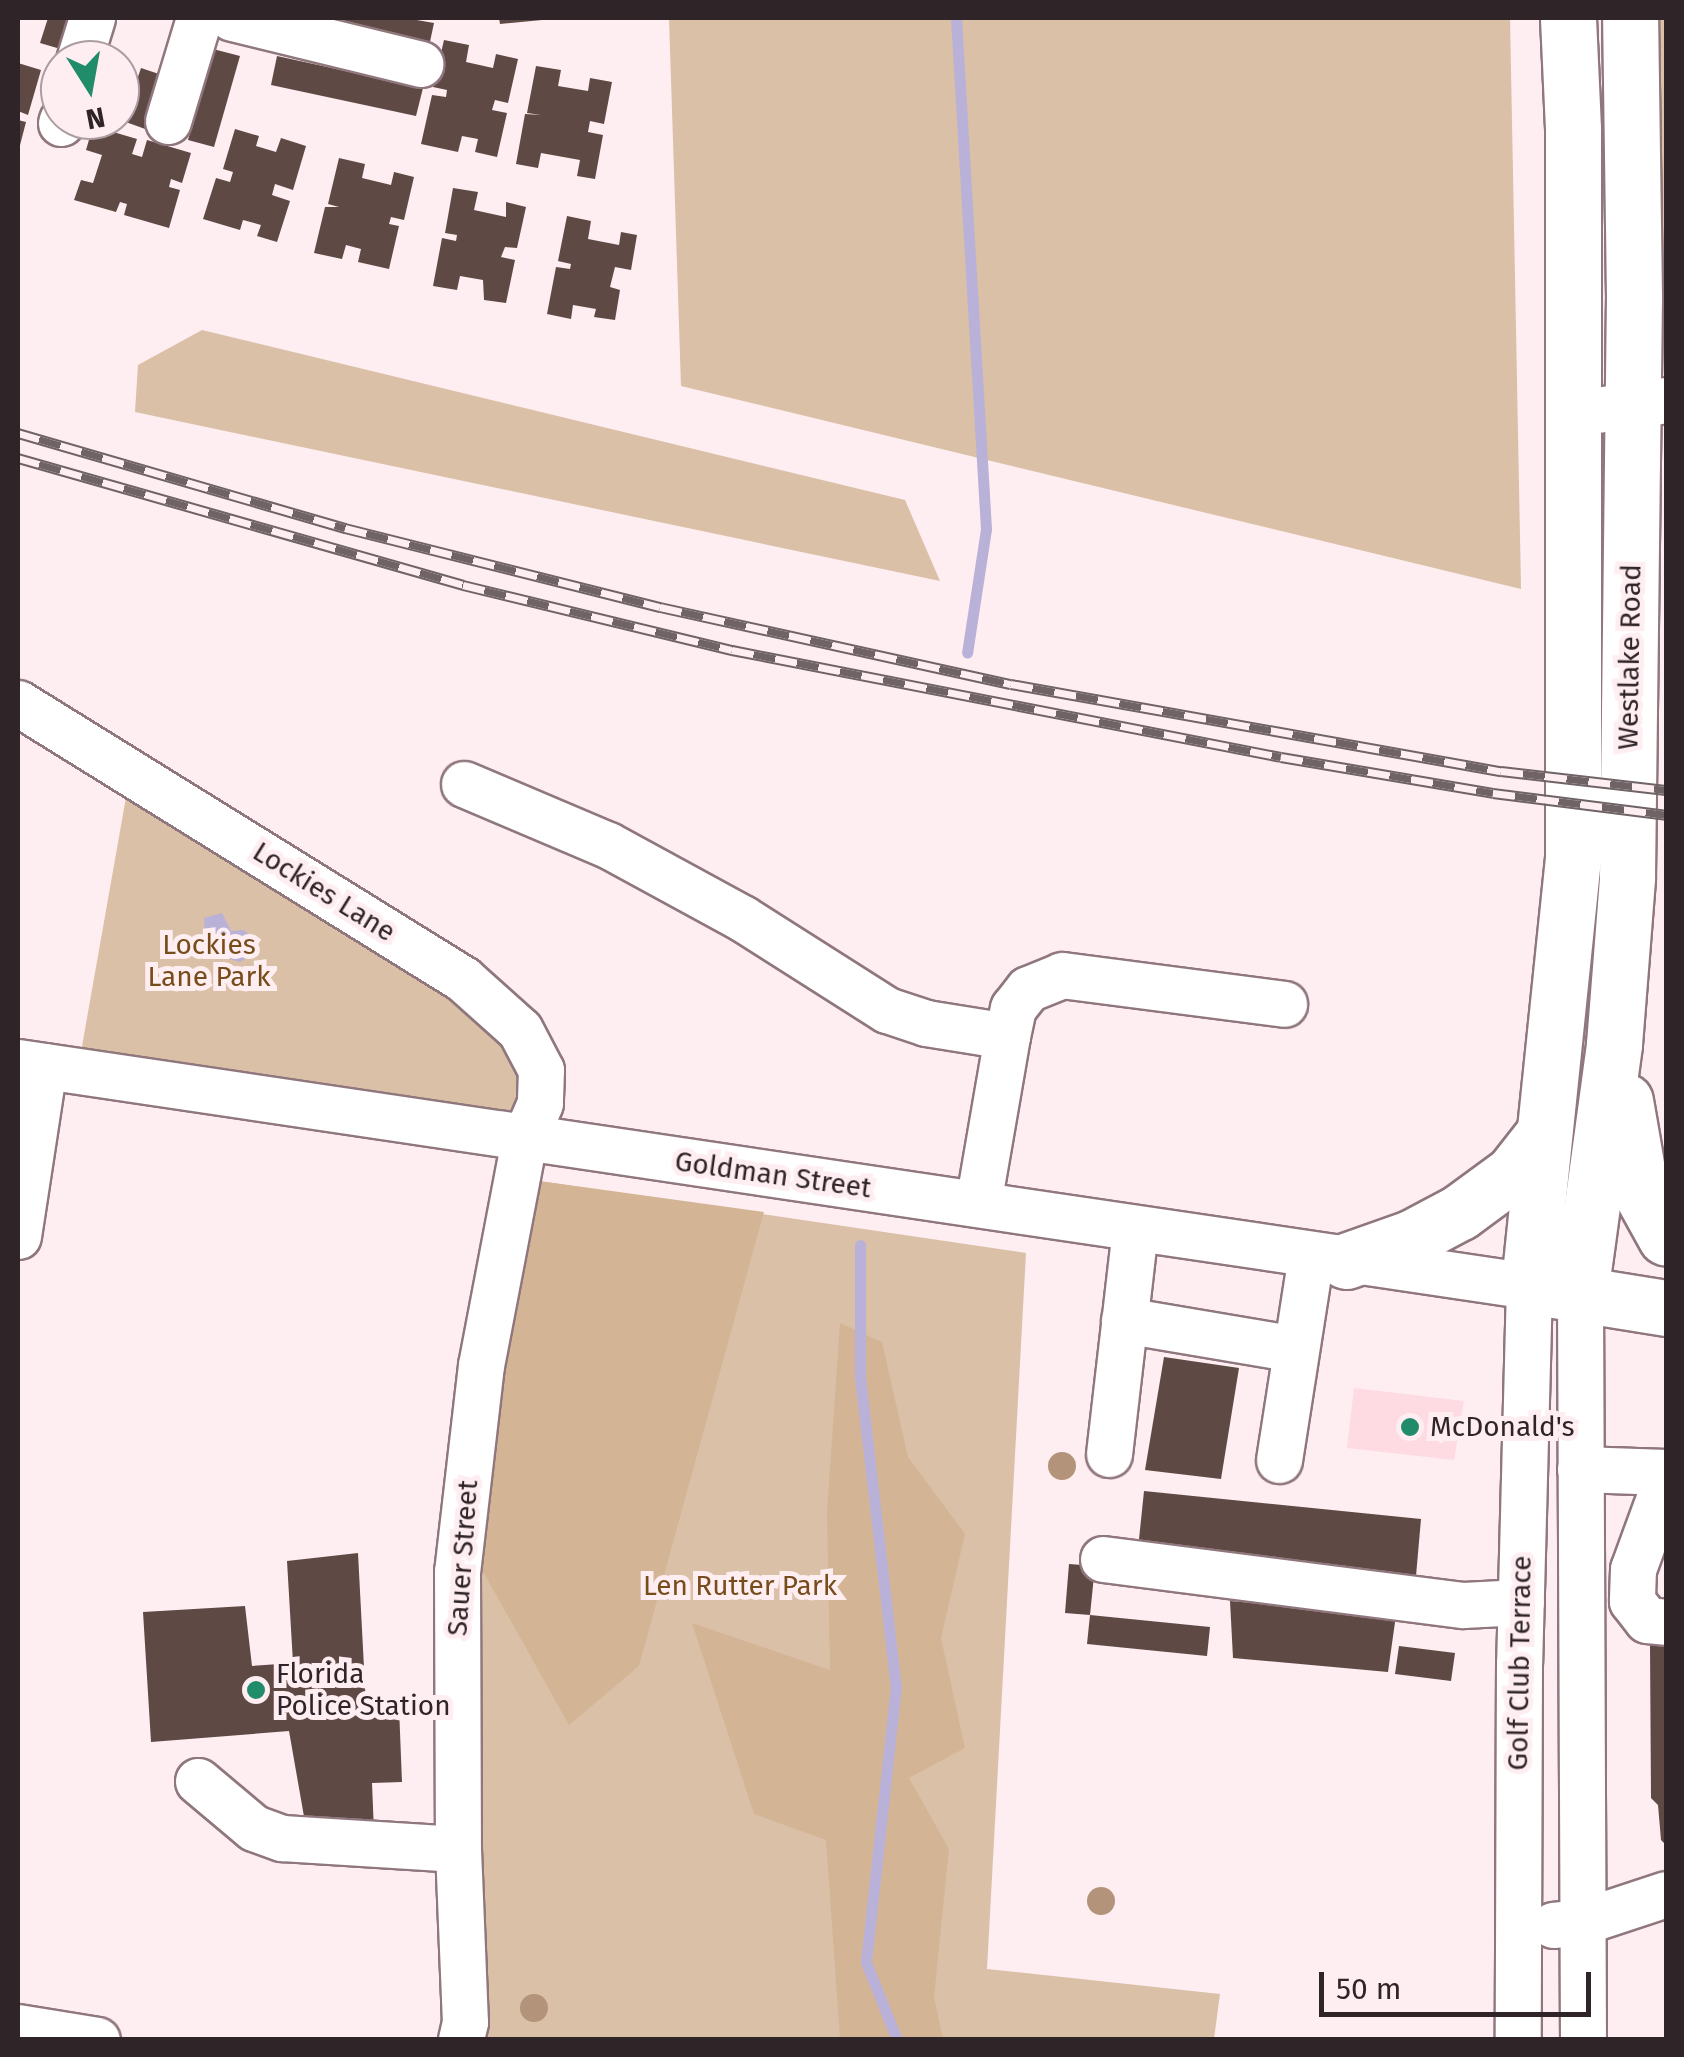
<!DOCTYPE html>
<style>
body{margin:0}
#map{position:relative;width:1684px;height:2057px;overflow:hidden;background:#feedf1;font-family:"Fira Sans",sans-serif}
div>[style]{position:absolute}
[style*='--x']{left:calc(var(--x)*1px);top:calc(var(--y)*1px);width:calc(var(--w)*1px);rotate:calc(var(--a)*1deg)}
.built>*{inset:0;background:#fedbe3}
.green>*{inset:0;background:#dac0a6}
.forest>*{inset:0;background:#d3b596}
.water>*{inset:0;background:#bab1d8}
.stream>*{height:11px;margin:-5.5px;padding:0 5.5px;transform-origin:5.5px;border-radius:5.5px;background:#bab1d8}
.building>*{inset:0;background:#5e4944}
.roads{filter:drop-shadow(2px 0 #8f777d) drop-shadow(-2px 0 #8f777d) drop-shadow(0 2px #8f777d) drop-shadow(0 -2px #8f777d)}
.minor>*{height:45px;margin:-22.5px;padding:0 22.5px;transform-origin:22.5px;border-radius:22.5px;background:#fff}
.major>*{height:55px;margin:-27.5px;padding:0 27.5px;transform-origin:27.5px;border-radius:27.5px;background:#fff}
.rail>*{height:11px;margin-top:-5.5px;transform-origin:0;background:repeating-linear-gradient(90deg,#feedf1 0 22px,#6f6366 0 44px);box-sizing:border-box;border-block:2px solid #6f6366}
.trees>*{width:28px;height:28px;margin:-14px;border-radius:50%;background:#b3947b}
.dots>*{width:28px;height:28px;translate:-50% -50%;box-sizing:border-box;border:5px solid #feedf1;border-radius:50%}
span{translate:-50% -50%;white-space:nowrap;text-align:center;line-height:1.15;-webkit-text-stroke:10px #feedf1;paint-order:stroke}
.street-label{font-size:28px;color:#2f2528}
.park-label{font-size:28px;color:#764c1a}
.poi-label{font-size:28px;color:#2f2528}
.left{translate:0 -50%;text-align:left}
.frame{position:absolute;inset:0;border:20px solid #2f2528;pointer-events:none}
.north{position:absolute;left:40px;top:40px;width:100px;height:100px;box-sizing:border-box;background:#feedf1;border:2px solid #ab9da1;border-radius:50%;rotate:169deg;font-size:28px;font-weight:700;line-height:40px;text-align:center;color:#2f2528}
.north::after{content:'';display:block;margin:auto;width:35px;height:45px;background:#218c6a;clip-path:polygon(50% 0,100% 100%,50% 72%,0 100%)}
.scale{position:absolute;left:1319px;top:1972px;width:272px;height:45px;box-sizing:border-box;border:5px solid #2f2528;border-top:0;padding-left:12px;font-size:30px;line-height:35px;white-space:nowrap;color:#2f2528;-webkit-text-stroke:8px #feedf1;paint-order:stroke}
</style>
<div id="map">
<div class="built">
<i style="clip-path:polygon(1354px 1388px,1464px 1401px,1454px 1460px,1347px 1448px)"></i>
</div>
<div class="green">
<i style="clip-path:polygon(669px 18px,1510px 18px,1521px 589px,681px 386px)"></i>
<i style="clip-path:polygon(1658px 18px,1666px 18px,1666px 351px,1664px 335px)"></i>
<i style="clip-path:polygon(202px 330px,905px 500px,940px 581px,135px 412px,138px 365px)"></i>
<i style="clip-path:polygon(128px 786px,452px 985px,520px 1052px,519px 1119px,81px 1052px)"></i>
<i style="clip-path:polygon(532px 1180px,1026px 1253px,987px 1969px,1220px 1994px,1214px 2039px,473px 2040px,469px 1572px)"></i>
</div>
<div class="forest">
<i style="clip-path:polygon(532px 1180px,764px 1212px,639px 1666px,569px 1725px,471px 1550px)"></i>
<i style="clip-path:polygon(840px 1323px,882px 1342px,908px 1457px,965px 1534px,941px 1638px,965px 1748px,909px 1778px,949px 1849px,934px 1997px,943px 2039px,840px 2039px,826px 1840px,754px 1814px,692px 1623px,830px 1670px,827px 1512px)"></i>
</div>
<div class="water">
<i style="clip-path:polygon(222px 913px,231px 931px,244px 930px,254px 939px,252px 954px,240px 962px,218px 956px,205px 938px,204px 918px)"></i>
</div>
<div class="stream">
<i style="--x:956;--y:18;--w:512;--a:86.64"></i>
<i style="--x:986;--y:529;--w:125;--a:98.7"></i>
<i style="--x:860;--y:1245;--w:132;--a:90"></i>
<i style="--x:860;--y:1377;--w:311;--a:83.4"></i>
<i style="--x:896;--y:1686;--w:278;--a:96.2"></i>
<i style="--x:866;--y:1962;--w:84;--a:68.3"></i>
</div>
<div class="building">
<i style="clip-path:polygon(48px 18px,75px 18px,64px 50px,40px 43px)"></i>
<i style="clip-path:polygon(274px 18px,405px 18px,434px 23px,428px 51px)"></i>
<i style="clip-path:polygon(499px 18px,542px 18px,542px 20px,500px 24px)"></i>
<i style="clip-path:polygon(444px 40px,469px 45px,466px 62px,493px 68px,496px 54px,518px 59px,508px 103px,495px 100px,492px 110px,507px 113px,497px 157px,475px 152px,478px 139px,462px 136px,458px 152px,421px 144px,432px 95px,446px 97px,447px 90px,433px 87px)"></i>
<i style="clip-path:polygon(213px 49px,240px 56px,214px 147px,188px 140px)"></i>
<i style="clip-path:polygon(277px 56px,423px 88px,416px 116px,271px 85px)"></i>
<i style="clip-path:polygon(120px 62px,132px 66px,121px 102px,120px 102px)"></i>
<i style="clip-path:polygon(18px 63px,41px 70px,28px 115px,18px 111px)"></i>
<i style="clip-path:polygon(536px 66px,561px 70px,558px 86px,588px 91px,590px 78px,612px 82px,604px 124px,590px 121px,588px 132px,603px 135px,595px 179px,577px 176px,580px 160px,541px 153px,538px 168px,516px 164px,525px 114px,541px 115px,527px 113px)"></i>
<i style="clip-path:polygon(141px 68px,165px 76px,148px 130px,123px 121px)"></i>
<i style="clip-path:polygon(18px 120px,26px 122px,19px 149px,18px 149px)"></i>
<i style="clip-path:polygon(93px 126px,137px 139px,132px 154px,142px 157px,147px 140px,191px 153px,182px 183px,171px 179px,169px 187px,180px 190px,169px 228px,124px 215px,127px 204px,120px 202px,116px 212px,74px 200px,81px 180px,93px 183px,102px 155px,86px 150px)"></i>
<i style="clip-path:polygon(235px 129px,259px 136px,256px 146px,276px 152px,281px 138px,306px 146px,293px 190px,275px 184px,272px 195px,290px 201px,277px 242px,257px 236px,261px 225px,243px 220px,240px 230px,203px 219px,216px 178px,230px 182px,233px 172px,223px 169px)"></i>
<i style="clip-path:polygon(339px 158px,365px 164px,362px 178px,391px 185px,394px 172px,414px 177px,404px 220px,391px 217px,389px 224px,399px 226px,389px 269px,358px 262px,361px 249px,346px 245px,342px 259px,314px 253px,325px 207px,339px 207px,328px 204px)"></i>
<i style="clip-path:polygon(453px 188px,478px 192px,474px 210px,506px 217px,506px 202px,526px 207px,517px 248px,505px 247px,501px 257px,515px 260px,506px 303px,484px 300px,483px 280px,460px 276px,457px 290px,433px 286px,442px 238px,456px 241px,457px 235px,445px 233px)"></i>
<i style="clip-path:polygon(567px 216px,591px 221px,588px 239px,619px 245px,621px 232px,637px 235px,631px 270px,615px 267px,610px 287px,620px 290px,615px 320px,594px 317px,596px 309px,573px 305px,571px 319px,547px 314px,556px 267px,570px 269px,571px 264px,558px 261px)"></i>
<i style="clip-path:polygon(1164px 1357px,1239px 1368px,1221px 1479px,1145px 1470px)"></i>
<i style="clip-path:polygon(1144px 1491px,1421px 1519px,1416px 1576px,1138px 1549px)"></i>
<i style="clip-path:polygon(358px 1553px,366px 1706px,399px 1707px,402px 1782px,372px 1783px,374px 1832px,306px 1828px,289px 1731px,151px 1742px,143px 1612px,245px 1606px,252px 1666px,293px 1663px,287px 1561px)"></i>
<i style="clip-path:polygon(1069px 1564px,1095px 1566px,1090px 1615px,1065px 1613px)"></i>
<i style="clip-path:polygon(1230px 1601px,1396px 1615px,1388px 1672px,1233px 1658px)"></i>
<i style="clip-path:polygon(1090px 1615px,1210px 1627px,1207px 1656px,1087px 1644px)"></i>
<i style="clip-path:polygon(1666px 1644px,1666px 1845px,1661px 1840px,1658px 1805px,1651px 1798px,1650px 1645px)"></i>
<i style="clip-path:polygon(1399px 1646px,1455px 1653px,1451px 1681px,1395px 1674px)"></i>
</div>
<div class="roads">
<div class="minor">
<i style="--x:232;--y:18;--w:194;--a:13.7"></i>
<i style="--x:79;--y:60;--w:44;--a:-72.8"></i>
<i style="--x:168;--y:121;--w:108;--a:-73.2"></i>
<i style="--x:61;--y:123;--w:3;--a:-72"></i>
<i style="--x:1575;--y:413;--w:92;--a:-8.1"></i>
<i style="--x:18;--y:703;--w:524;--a:31.81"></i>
<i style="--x:463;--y:979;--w:76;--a:41.8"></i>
<i style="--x:520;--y:1030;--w:45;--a:62.3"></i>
<i style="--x:541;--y:1070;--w:33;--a:92"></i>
<i style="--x:540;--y:1103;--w:40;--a:113.4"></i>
<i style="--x:524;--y:1140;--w:229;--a:100.8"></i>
<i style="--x:481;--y:1365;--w:207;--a:96.6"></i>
<i style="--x:457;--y:1571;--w:278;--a:89.8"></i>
<i style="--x:458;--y:1849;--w:173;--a:87.7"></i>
<i style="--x:465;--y:2022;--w:18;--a:103"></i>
<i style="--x:464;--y:784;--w:156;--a:23"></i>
<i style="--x:608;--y:845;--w:153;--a:28.6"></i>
<i style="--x:742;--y:918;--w:172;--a:32.4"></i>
<i style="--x:887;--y:1010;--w:41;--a:18.4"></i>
<i style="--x:926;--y:1023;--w:82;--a:9.1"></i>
<i style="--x:18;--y:1062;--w:1528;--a:8.43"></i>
<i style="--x:1529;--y:1286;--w:377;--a:91.5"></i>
<i style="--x:1519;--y:1663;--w:377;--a:90.2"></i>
<i style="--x:978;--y:1204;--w:170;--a:-80.2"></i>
<i style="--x:1007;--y:1036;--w:29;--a:-78"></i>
<i style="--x:1013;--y:1008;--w:24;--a:-52"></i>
<i style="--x:1028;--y:989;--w:37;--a:-22"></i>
<i style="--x:1062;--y:975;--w:224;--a:7.4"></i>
<i style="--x:18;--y:1236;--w:172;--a:-81.3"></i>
<i style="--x:1580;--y:1293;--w:747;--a:89.77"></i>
<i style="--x:1124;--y:1320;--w:174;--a:9.6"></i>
<i style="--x:1109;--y:1454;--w:227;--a:-83.4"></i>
<i style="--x:1279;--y:1460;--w:207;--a:-81.1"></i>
<i style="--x:1580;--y:1469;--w:86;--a:2"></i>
<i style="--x:1666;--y:1479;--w:96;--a:110.1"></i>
<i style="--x:1633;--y:1569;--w:32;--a:92"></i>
<i style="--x:1632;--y:1601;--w:24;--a:52"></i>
<i style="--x:1647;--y:1620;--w:19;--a:6"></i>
<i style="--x:1103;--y:1559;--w:363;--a:7.3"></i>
<i style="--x:1463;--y:1605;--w:58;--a:-3"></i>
<i style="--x:198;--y:1781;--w:73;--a:40"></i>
<i style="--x:254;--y:1828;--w:30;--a:20"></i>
<i style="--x:282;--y:1838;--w:176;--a:3.6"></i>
<i style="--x:1553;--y:1925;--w:28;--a:-6"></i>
<i style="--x:1581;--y:1922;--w:89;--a:-18.2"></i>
<i style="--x:18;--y:2027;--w:80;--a:9.3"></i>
</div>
<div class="major">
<i style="--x:1568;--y:18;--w:111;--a:87.4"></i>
<i style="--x:1573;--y:129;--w:729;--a:90"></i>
<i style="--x:1573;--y:858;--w:430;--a:95.9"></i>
<i style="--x:1529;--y:1286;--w:139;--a:9.1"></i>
<i style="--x:1625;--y:1101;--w:93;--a:80.1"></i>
<i style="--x:1641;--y:1193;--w:51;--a:60.9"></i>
<i style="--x:1346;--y:1261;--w:69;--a:-19.5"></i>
<i style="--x:1411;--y:1238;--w:55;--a:-28"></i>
<i style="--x:1460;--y:1212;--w:66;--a:-36.3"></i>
<i style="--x:1513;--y:1173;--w:47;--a:-51.9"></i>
<i style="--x:1580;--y:1293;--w:251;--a:-82.2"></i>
<i style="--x:1614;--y:1044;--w:168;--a:-85.5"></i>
<i style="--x:1627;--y:877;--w:580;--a:-89.31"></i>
<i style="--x:1634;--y:297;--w:279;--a:-90.8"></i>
</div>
</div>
<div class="rail">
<i style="--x:18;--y:433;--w:341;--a:16.2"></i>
<i style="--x:345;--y:528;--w:325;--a:14.1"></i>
<i style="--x:660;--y:607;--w:359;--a:12.4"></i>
<i style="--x:1011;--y:684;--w:498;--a:10.1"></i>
<i style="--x:1501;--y:771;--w:166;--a:6.6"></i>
<i style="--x:18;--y:458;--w:463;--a:15.9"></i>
<i style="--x:463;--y:585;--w:277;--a:13.6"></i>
<i style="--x:732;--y:650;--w:559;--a:11.03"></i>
<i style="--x:1281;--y:757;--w:215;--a:9.6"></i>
<i style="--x:1493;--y:793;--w:174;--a:7.2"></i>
</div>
<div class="trees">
<i style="left:1062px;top:1466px"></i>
<i style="left:1101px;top:1901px"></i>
<i style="left:534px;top:2008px"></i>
</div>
<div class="dots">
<i style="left:1410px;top:1427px;background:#218c6a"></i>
<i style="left:256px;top:1690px;background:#218c6a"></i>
</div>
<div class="street-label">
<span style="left:1630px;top:657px;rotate:-89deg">Westlake Road</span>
<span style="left:324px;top:892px;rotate:32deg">Lockies Lane</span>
<span style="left:773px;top:1175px;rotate:8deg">Goldman Street</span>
<span style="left:463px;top:1558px;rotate:-86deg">Sauer Street</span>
<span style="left:1520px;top:1663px;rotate:-89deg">Golf Club Terrace</span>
</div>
<div class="park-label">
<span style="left:209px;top:961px">Lockies<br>Lane Park</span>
<span style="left:740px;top:1586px">Len Rutter Park</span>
</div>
<div class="poi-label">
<span class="left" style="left:1430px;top:1427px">McDonald's</span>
<span class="left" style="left:276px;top:1690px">Florida<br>Police Station</span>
</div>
<div class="frame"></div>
<div class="north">N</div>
<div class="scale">50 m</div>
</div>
